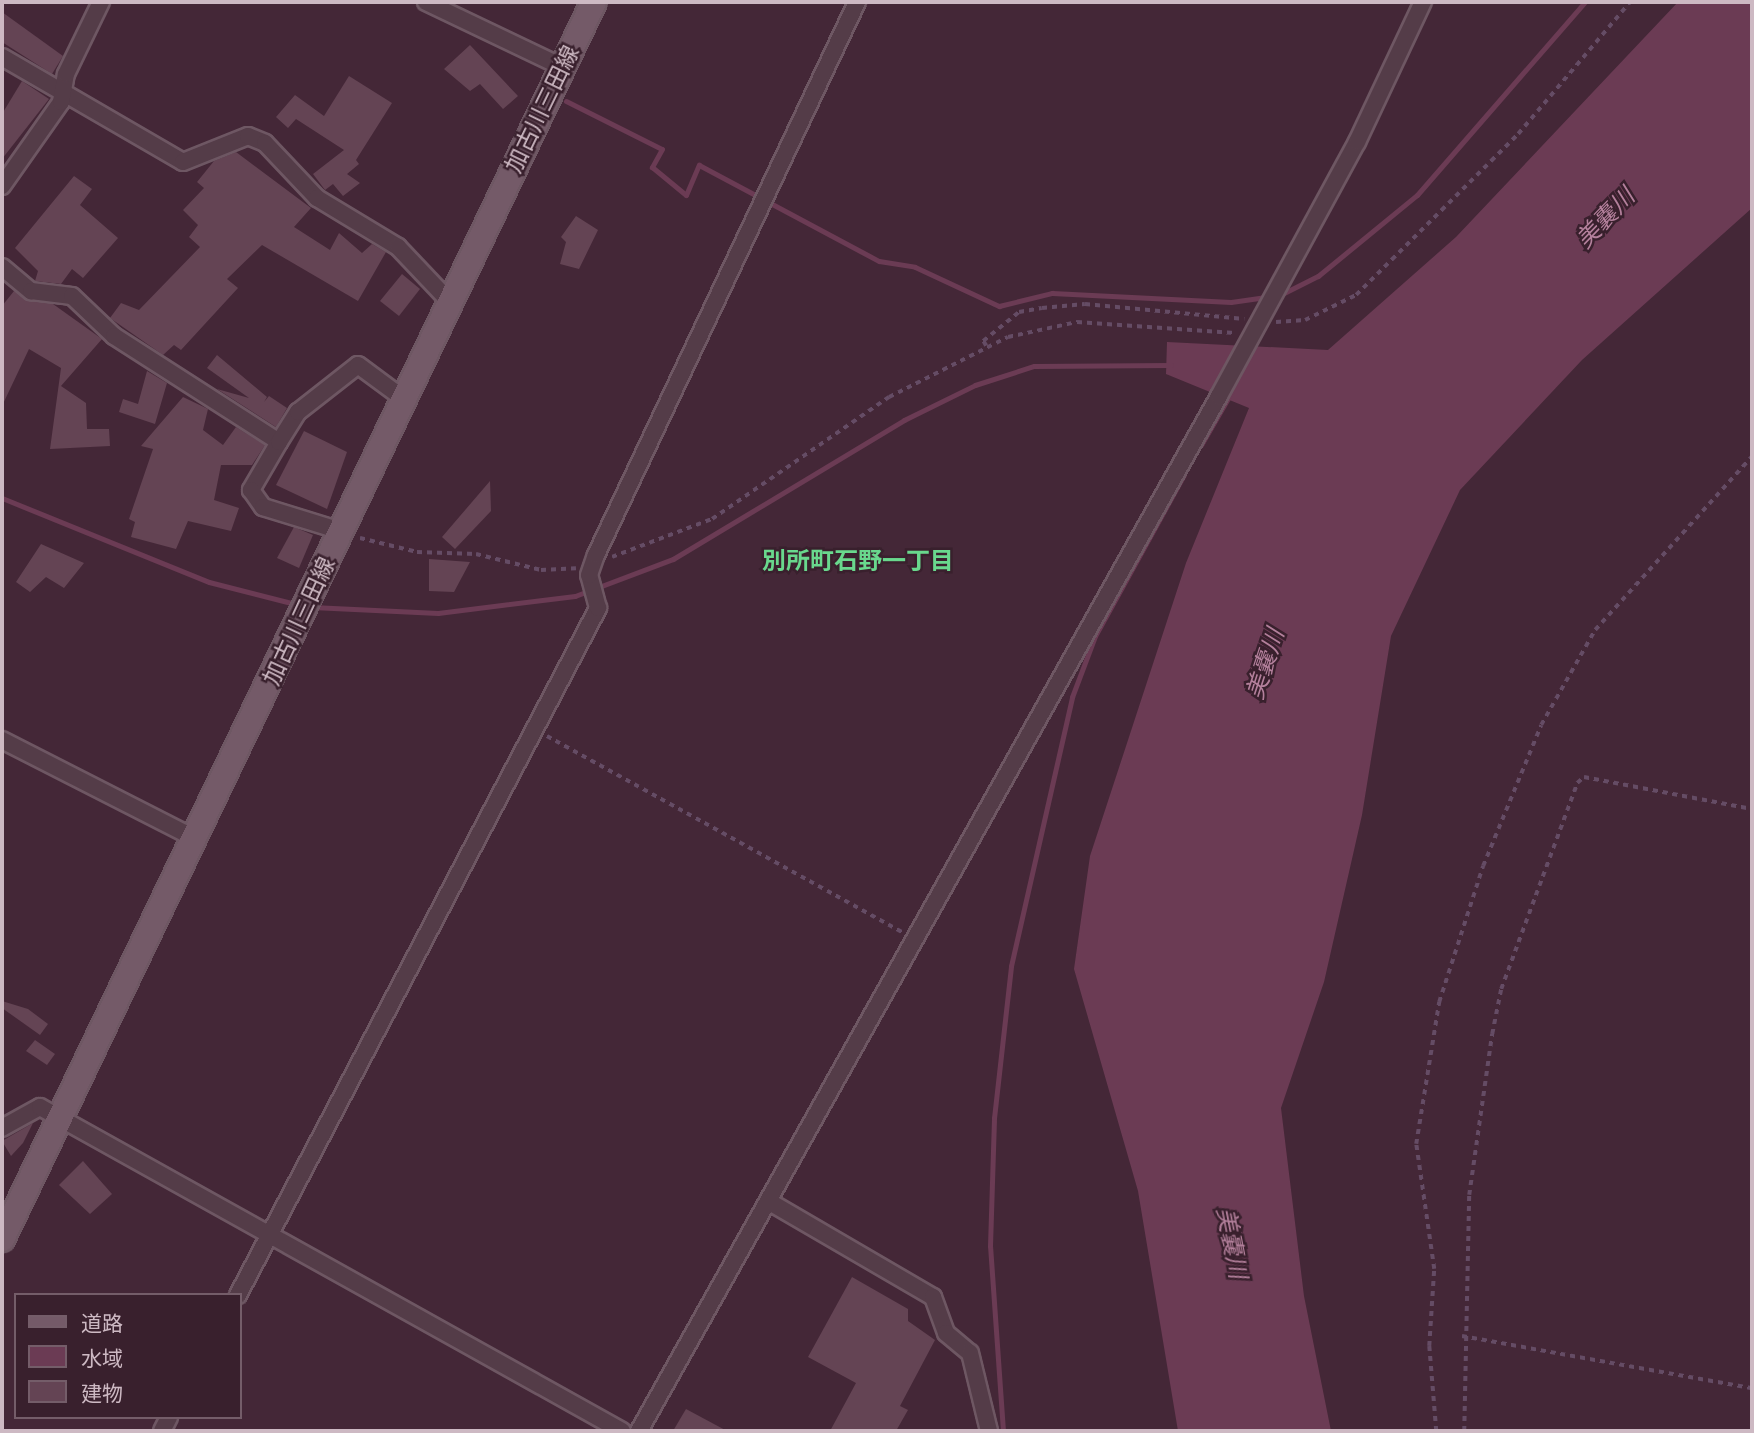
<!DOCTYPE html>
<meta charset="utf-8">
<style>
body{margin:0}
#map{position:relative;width:1754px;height:1433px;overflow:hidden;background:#442737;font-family:"Asap Condensed","Noto Sans JP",sans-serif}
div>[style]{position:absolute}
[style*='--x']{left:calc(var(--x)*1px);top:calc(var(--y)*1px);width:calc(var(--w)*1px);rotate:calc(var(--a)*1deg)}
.water>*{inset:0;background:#6b3b54}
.stream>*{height:5px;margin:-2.5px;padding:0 2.5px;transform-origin:2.5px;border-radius:2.5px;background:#6b3b54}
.building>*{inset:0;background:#644454}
.path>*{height:3.5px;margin-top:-1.75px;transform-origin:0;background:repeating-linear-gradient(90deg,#654c65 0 5px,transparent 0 10px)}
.roads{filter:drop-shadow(2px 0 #6e5763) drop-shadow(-2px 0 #6e5763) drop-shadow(0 2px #6e5763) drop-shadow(0 -2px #6e5763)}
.street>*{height:16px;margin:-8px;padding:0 8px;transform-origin:8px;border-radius:8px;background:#543c48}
.primary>*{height:24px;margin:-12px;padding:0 12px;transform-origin:12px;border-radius:12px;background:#745a68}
span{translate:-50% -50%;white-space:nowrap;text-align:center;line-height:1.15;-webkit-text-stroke:5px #39202d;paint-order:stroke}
.street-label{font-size:23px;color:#cdb9c3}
.water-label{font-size:24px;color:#b4809c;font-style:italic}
.neighbourhood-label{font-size:24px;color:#69d88d;font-weight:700}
.frame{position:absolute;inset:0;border:4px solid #cdb9c3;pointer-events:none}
.legend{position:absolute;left:14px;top:1293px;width:228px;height:126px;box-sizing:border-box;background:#39202d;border:2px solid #745d69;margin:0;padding:9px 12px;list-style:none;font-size:21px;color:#cdb9c3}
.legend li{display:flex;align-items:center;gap:14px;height:35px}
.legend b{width:35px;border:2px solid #745d69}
</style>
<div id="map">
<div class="water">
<i style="clip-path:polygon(1678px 2px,1752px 2px,1752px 208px,1582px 360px,1460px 490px,1391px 636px,1362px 815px,1324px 982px,1281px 1108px,1304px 1296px,1331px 1431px,1178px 1431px,1138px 1191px,1074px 969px,1090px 856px,1186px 563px,1249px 408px,1166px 374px,1167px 342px,1328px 350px,1456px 237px)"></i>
</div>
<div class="stream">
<i style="--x:566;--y:101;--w:107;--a:26.6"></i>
<i style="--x:662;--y:149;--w:21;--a:119"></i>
<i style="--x:652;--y:167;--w:44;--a:39.5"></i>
<i style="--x:686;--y:195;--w:33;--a:-67"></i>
<i style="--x:699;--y:165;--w:204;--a:28.1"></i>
<i style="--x:879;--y:261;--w:36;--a:9"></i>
<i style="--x:915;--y:267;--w:93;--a:24.9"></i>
<i style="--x:999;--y:306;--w:55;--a:-13.8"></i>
<i style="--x:1052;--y:293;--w:179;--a:2.9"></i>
<i style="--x:1231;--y:302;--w:37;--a:-8"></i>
<i style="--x:1278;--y:296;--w:45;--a:-26.6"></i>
<i style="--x:1318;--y:276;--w:128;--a:-39.3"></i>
<i style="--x:1417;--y:195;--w:256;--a:-49"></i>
<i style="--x:1201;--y:445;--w:60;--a:-60"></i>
<i style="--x:2;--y:498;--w:223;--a:22.1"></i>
<i style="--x:209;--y:582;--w:93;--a:14.3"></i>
<i style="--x:312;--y:607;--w:126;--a:2.7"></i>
<i style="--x:438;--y:613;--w:138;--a:-7.1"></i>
<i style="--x:575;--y:596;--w:105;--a:-20.7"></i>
<i style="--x:673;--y:559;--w:270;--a:-31"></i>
<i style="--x:904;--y:420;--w:79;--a:-26.2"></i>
<i style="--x:975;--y:385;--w:62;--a:-17.9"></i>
<i style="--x:1034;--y:366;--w:137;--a:-0.4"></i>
<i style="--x:1003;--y:1431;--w:185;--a:-94"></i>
<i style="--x:990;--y:1246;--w:128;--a:-88.2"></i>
<i style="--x:994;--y:1118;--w:153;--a:-83.6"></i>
<i style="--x:1011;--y:966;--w:276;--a:-77.2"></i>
<i style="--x:1072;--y:697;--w:65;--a:-69.3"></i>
<i style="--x:1095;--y:636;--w:184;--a:-61.1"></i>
</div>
<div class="building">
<i style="clip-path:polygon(2px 12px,63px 56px,52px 74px,2px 42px)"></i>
<i style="clip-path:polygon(470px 45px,518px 96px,503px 109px,480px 84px,470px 91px,444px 69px)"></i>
<i style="clip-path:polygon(349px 76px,392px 103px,356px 160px,359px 164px,347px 174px,360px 183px,343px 196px,333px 184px,325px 190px,313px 174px,344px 150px,296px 119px,288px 128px,276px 117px,295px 95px,324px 116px)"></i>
<i style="clip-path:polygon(22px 81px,49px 99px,2px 159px,2px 114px)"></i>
<i style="clip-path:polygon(236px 152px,311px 208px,294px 227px,330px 250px,339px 233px,362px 253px,372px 244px,386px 252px,358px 301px,262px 245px,227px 279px,238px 288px,181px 350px,174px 345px,163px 355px,110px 318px,121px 303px,139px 310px,200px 247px,189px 237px,198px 225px,183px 210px,204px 188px,197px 182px,214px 161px)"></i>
<i style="clip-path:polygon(74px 176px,92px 189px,80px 205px,118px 238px,83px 278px,72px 269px,61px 284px,35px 281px,38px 271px,15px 248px)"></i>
<i style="clip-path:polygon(576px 216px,598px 230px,579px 269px,560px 264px,566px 242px,561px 237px)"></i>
<i style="clip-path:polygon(402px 274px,420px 289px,399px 316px,380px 301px)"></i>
<i style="clip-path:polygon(14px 291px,53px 304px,102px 339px,61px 386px,86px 403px,87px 429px,109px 429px,110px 446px,50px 449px,61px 368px,29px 349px,2px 406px,2px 306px)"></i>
<i style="clip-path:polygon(217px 355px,267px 397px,264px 402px,269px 396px,287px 408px,276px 427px,217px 389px,249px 398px,207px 368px)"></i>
<i style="clip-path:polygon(147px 371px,167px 383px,155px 424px,119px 412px,123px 399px,138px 404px)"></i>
<i style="clip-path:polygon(183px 397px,208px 409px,203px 430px,223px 445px,236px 427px,265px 445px,252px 465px,221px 465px,214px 500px,239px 508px,231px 531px,188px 521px,176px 549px,131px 537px,135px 522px,129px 519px,153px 449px,141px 446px)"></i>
<i style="clip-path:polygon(304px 431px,347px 452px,327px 509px,276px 485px)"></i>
<i style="clip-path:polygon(490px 481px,491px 511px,455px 549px,442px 537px)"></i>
<i style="clip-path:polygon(294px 527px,313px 535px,299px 568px,277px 558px)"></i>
<i style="clip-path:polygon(41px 544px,84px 563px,64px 588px,46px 577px,30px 592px,16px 582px)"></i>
<i style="clip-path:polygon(429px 559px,470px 562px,454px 592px,429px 591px)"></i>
<i style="clip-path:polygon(2px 1001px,28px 1009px,48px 1024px,40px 1035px,2px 1008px)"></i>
<i style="clip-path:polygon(35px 1040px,55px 1054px,47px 1065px,26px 1051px)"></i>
<i style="clip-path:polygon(33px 1123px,23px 1143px,11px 1156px,2px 1141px)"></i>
<i style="clip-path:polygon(83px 1161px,112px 1194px,90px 1214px,59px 1185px)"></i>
<i style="clip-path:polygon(852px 1277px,908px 1309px,908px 1321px,935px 1340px,900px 1406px,908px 1410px,896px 1431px,830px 1431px,856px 1383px,808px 1357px)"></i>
<i style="clip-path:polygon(686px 1409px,727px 1431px,673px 1431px)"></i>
</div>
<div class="path">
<i style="--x:1276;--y:322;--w:29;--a:-4"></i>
<i style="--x:1305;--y:320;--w:57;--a:-26.1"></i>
<i style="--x:1356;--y:295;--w:228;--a:-44.8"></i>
<i style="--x:1518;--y:134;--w:173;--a:-49.7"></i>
<i style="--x:986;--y:346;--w:6;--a:-121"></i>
<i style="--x:983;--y:341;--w:46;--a:-38.9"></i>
<i style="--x:1019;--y:312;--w:23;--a:-10"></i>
<i style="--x:1042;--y:308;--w:43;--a:-5.3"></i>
<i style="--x:1085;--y:304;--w:160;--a:5.4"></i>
<i style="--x:360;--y:538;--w:59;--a:13.8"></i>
<i style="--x:417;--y:552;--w:59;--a:1.9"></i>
<i style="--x:476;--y:554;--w:67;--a:13.8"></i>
<i style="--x:541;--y:570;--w:35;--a:-3"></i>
<i style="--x:612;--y:557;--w:107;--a:-20.8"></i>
<i style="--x:712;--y:519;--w:215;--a:-34.6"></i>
<i style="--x:889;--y:397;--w:133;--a:-26.8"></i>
<i style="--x:1008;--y:337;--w:71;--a:-12.3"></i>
<i style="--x:1077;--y:322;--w:158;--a:4"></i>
<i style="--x:547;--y:736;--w:406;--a:28.9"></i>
<i style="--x:1462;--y:1336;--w:295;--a:10.2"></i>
<i style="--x:1436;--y:1431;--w:85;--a:-94.7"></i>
<i style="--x:1429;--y:1346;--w:77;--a:-86.3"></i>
<i style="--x:1434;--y:1269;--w:126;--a:-98.2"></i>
<i style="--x:1416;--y:1144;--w:144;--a:-80.8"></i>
<i style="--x:1439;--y:1002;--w:143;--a:-72.1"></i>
<i style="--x:1483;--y:866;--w:152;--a:-67.6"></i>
<i style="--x:1541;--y:725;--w:109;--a:-60.4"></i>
<i style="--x:1595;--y:630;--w:234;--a:-47.9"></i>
<i style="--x:1464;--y:1431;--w:236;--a:-88.8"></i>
<i style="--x:1469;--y:1195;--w:163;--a:-81.9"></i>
<i style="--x:1492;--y:1034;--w:46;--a:-78.7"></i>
<i style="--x:1501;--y:989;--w:220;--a:-69.7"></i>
<i style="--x:1577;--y:783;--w:9;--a:-41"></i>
<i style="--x:1584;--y:777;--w:171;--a:10.8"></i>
</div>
<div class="roads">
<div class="street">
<i style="--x:426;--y:2;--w:151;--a:25.5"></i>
<i style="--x:2;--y:57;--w:209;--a:30.1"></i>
<i style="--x:183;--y:162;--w:70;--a:-21.8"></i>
<i style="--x:248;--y:136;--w:18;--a:22"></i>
<i style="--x:265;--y:143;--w:76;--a:46.6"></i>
<i style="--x:317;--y:198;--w:95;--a:31.2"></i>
<i style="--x:398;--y:247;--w:76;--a:46.6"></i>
<i style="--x:2;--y:186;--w:103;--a:-54.9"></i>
<i style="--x:61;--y:102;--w:28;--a:-80"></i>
<i style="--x:66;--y:74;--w:80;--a:-64.1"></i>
<i style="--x:2;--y:267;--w:38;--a:40"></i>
<i style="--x:31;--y:291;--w:41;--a:7"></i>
<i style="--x:72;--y:296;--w:58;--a:43.6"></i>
<i style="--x:114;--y:336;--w:196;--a:32.7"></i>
<i style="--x:279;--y:442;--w:56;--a:120.3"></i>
<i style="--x:251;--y:490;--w:21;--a:55"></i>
<i style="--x:263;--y:507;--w:82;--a:17.1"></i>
<i style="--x:279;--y:442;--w:36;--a:-58"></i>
<i style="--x:298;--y:412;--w:76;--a:-38.1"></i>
<i style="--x:358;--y:365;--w:57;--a:36.5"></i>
<i style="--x:2;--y:740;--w:218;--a:27"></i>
<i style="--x:2;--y:1128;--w:43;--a:-28.9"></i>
<i style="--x:40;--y:1107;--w:666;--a:29.1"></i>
<i style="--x:768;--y:1201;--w:191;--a:30.2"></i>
<i style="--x:933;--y:1297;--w:38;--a:70"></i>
<i style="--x:946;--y:1333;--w:31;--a:40"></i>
<i style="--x:970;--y:1353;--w:80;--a:76.3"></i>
<i style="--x:238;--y:1295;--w:776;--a:-62.34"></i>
<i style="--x:598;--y:608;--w:34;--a:-105"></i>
<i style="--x:589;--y:575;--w:21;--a:-71"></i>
<i style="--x:596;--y:555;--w:611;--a:-64.73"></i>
<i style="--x:162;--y:1431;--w:16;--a:-63"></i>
<i style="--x:639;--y:1431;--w:1186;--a:-60.73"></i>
<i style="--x:1219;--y:396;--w:289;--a:-61.5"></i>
<i style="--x:1357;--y:142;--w:155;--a:-64.8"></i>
</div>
<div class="primary">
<i style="--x:2;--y:1239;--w:1371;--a:-64.43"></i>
</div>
</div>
<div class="street-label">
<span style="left:542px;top:109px;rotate:-64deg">加古川三田線</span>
<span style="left:299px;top:621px;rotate:-65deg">加古川三田線</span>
</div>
<div class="water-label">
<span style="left:1605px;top:218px;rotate:-46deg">美嚢川</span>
<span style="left:1265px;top:664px;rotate:-72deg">美嚢川</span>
<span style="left:1232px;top:1243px;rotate:79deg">美嚢川</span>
</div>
<div class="neighbourhood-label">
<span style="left:858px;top:561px">別所町石野一丁目</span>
</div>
<div class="frame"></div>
<ul class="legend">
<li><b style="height:9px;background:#745a68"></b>道路</li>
<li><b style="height:19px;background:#6b3b54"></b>水域</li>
<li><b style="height:19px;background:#644454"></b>建物</li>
</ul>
</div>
